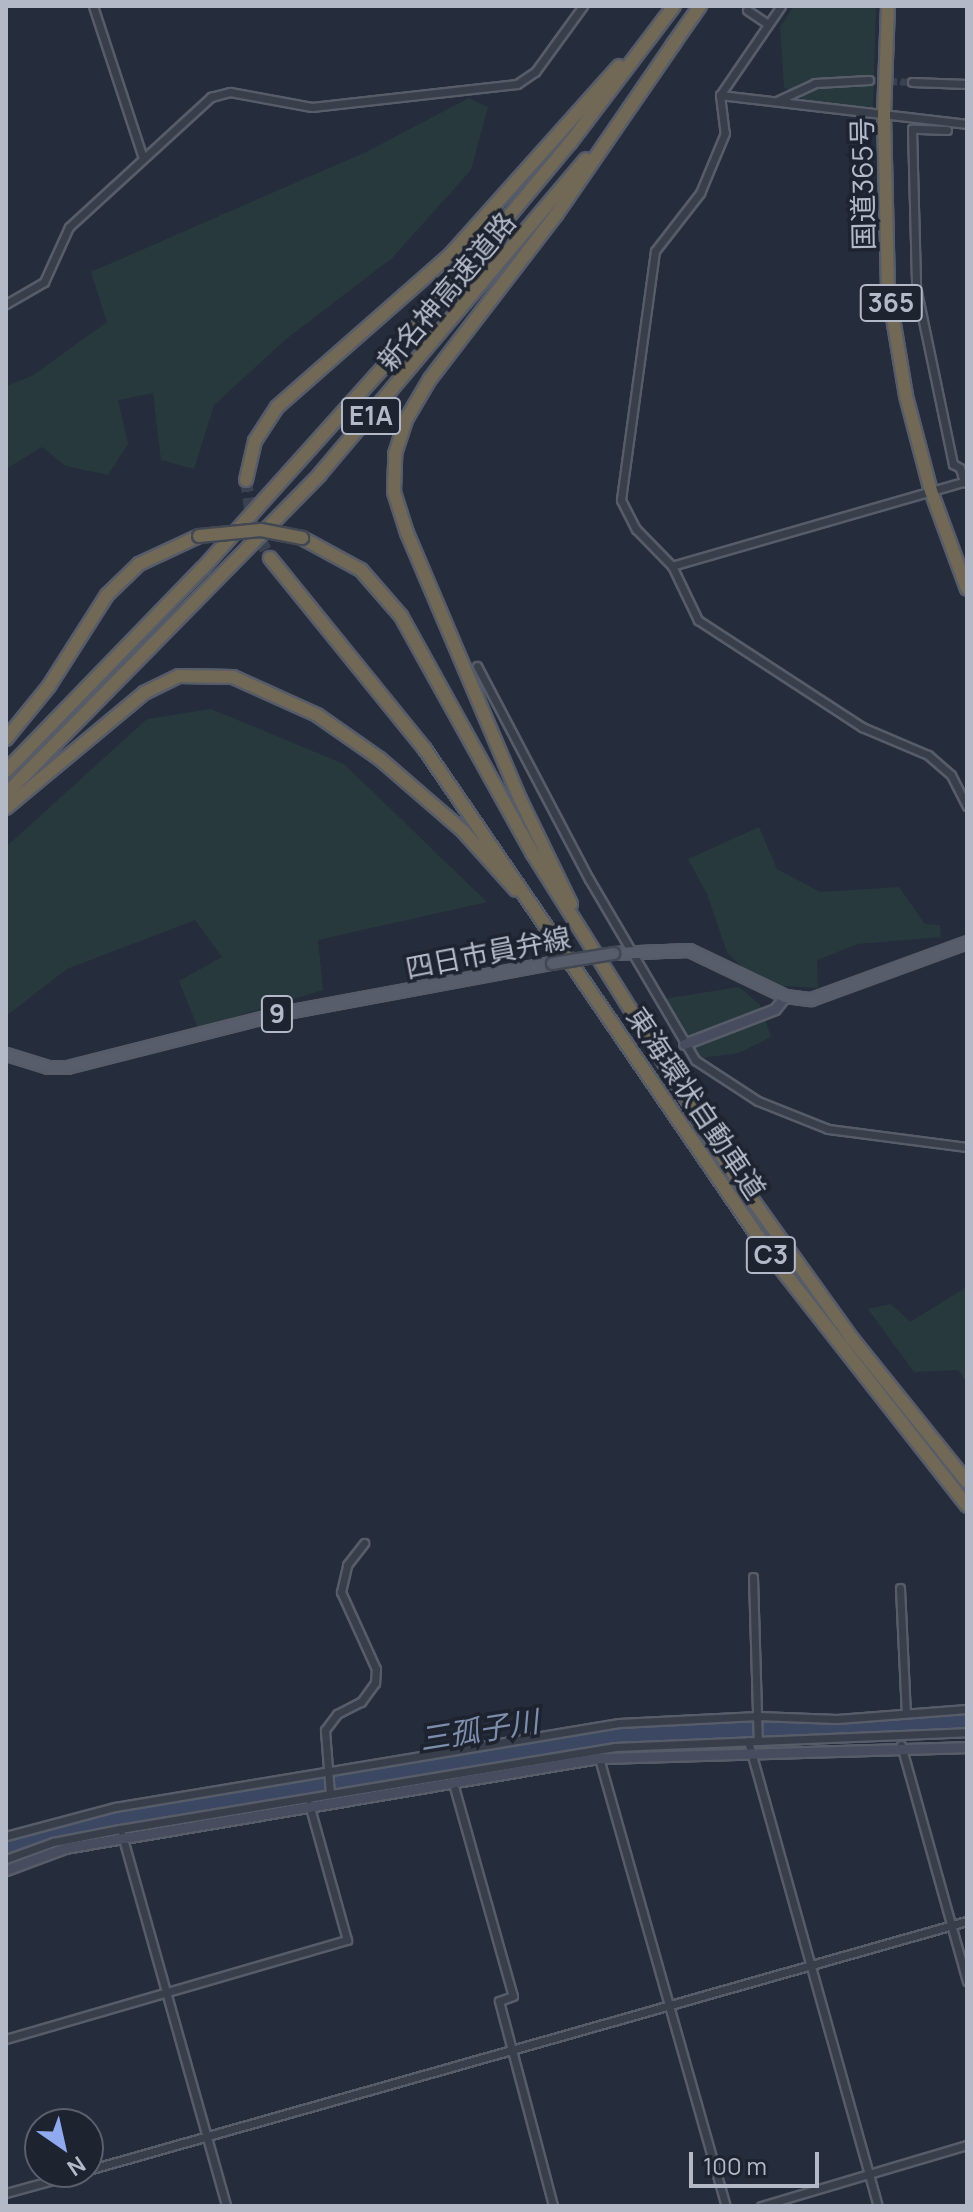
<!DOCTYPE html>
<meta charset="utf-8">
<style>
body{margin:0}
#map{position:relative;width:973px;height:2212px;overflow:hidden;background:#252c3b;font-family:Manrope,"Noto Sans JP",sans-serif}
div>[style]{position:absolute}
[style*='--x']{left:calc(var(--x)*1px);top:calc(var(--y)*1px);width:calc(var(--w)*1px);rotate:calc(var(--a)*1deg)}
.green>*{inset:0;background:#28393d}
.river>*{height:16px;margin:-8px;padding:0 8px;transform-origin:8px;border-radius:8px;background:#3c4863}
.street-tunnel>*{height:7px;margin-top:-3.5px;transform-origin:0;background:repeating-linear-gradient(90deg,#3a4150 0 7px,transparent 0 10.5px)}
.highway-tunnel>*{height:12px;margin-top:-6px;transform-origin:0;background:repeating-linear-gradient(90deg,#3a4150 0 12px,transparent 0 18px)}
.roads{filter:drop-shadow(2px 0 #575c69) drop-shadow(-2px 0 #575c69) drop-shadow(0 2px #575c69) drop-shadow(0 -2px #575c69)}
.street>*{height:7px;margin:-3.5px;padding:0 3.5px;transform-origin:3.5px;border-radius:3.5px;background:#393e4b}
.secondary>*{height:9px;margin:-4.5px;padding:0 4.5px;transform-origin:4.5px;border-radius:4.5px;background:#474d5e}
.primary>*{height:11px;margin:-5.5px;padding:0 5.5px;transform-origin:5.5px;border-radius:5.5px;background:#575d6b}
.highway>*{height:12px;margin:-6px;padding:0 6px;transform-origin:6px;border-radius:6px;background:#716956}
.bridges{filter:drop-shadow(2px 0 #424754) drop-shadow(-2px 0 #424754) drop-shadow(0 2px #424754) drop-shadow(0 -2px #424754)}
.primary-bridge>*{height:11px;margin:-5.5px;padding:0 5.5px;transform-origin:5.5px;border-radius:5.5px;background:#575d6b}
.highway-bridge>*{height:12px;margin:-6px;padding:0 6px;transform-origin:6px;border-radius:6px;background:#716956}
span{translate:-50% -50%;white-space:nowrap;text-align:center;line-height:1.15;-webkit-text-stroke:7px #1e2330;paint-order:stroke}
.shield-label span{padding:2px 6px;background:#1e2330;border:2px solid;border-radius:6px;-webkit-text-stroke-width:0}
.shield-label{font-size:26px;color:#b4b9c7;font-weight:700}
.street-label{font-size:28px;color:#b4b9c7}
.water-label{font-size:30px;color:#7e8dac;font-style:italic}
.frame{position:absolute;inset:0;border:8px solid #b4b9c7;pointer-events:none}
.north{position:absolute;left:24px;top:2108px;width:80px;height:80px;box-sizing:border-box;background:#1e2330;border:2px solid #5a5f6c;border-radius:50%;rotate:146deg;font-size:22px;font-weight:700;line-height:32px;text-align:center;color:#b4b9c7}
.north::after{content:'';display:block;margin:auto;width:28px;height:36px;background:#90aaf0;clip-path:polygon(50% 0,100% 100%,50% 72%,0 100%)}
.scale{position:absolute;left:689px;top:2152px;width:130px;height:36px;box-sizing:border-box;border:4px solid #b4b9c7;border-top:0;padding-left:10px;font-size:24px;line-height:28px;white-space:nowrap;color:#b4b9c7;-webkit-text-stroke:6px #1e2330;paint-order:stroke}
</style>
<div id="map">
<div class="green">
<i style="clip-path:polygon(794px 6px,876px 6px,873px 107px,810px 103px,784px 87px,780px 27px)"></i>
<i style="clip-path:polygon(469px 98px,488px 107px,471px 170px,392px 258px,285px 340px,214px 405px,194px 469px,161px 460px,153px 393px,118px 400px,128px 444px,108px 475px,66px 466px,42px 447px,6px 469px,6px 386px,32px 376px,107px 322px,91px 272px,366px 152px)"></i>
<i style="clip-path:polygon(211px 709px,344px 764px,487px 902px,318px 940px,323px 990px,198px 1028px,179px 981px,222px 957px,195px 920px,67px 969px,6px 1016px,6px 847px,147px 719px)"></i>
<i style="clip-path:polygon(759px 827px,777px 869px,820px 892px,899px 887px,925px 924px,940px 925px,941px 937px,858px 944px,817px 960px,818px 988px,767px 985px,750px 975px,727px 952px,707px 894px,688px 859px)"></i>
<i style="clip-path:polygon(739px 987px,760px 1005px,771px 1037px,739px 1053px,701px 1058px,663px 999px)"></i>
<i style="clip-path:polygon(967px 1287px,967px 1383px,958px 1370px,914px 1372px,868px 1309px,891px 1304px,910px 1322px)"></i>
</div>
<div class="river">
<i style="--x:6;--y:1847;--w:75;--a:-17"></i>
<i style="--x:78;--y:1825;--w:557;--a:-9.39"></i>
<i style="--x:628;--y:1734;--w:339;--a:-2.2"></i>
</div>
<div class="street-tunnel">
<i style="--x:869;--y:80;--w:43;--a:2.7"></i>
</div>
<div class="highway-tunnel">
<i style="--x:246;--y:480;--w:43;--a:82.1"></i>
<i style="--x:252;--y:523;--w:39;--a:63"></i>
</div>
<div class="roads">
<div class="street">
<i style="--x:93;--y:6;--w:160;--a:71.8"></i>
<i style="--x:781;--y:6;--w:108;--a:124.4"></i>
<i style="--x:720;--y:95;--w:38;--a:83"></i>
<i style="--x:725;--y:133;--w:65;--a:112.6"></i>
<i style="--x:700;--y:193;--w:73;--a:127.8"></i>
<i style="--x:655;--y:251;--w:251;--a:97.8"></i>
<i style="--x:621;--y:500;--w:33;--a:63"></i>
<i style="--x:636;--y:529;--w:52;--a:45.8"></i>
<i style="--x:672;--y:566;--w:60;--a:64.3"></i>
<i style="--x:698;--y:620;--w:196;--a:33.1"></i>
<i style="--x:862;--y:727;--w:72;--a:23"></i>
<i style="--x:928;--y:755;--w:30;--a:41"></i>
<i style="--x:951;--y:775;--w:35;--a:63"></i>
<i style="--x:747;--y:10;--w:25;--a:34"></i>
<i style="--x:912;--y:82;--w:55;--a:2.1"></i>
<i style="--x:720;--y:95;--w:249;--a:6.7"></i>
<i style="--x:779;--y:100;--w:40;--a:-25"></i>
<i style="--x:815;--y:83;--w:54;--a:-3.2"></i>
<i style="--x:947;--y:130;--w:35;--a:-178"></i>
<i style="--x:912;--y:129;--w:158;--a:88.5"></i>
<i style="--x:916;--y:287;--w:181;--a:78.2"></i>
<i style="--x:953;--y:464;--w:8;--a:30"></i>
<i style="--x:960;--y:468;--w:15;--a:74"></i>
<i style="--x:6;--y:304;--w:44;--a:-30.1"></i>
<i style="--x:44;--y:282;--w:60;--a:-65.6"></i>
<i style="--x:69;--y:227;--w:193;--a:-42.5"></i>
<i style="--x:211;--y:97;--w:20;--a:-15"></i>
<i style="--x:230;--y:92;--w:83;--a:10.4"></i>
<i style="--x:312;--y:107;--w:206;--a:-6.4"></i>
<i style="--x:517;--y:84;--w:22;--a:-34"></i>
<i style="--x:535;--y:72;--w:82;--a:-54"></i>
<i style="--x:672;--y:566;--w:306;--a:-16.1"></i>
<i style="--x:477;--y:666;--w:241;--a:62.3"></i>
<i style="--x:589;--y:879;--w:210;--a:59.6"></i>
<i style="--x:695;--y:1060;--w:75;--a:33.1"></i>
<i style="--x:758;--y:1101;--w:75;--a:21.8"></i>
<i style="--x:828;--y:1129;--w:140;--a:7.4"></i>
<i style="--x:753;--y:1577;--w:164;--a:88.3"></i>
<i style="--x:900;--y:1588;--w:125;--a:87.3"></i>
<i style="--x:748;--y:1741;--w:483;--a:74.4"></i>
<i style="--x:901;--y:1745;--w:245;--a:74.4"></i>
<i style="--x:599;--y:1758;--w:466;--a:74.2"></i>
<i style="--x:453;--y:1783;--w:221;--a:74.3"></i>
<i style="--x:513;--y:1996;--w:15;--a:160"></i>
<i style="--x:499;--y:2001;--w:212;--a:75.2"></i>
<i style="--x:330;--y:1794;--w:64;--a:-94.5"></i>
<i style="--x:325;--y:1730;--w:20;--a:-53"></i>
<i style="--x:337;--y:1714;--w:27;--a:-27"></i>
<i style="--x:361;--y:1702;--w:24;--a:-54"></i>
<i style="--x:375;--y:1683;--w:14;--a:-86"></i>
<i style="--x:376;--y:1669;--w:85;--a:-114.4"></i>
<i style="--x:341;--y:1592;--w:28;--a:-77"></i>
<i style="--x:347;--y:1565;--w:28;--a:-52"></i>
<i style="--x:122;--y:1835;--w:385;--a:74.3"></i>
<i style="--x:6;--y:1836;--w:113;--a:-14.9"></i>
<i style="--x:115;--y:1807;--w:511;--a:-9.46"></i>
<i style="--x:619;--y:1723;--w:139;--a:-2.9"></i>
<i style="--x:758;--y:1716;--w:79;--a:2.2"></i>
<i style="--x:837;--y:1719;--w:130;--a:-4.4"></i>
<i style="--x:6;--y:1859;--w:50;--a:-19.9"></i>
<i style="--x:53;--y:1842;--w:68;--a:-11"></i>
<i style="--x:120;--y:1829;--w:502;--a:-9.41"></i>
<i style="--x:615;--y:1747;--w:352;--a:-2.4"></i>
<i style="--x:6;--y:2039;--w:355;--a:-16.2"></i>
<i style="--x:347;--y:1940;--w:141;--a:-105.6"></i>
<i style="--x:88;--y:2170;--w:914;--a:-15.82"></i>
<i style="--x:6;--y:2193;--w:79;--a:-15.4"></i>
<i style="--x:761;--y:2206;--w:215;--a:-16.5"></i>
</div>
<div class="secondary">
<i style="--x:684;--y:1044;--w:97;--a:-21"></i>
<i style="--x:775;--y:1009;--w:16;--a:-52"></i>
<i style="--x:6;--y:1870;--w:63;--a:-20.4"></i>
<i style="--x:65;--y:1848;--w:542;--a:-9.57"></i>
<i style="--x:599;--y:1758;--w:368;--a:-1.7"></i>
</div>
<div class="primary">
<i style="--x:613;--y:953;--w:76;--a:-2.3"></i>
<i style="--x:689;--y:950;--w:106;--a:25.6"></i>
<i style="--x:785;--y:996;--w:26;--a:7"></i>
<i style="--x:811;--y:999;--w:166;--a:-20.1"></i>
<i style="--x:6;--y:1054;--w:44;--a:17.2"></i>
<i style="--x:48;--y:1067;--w:19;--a:0"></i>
<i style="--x:67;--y:1067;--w:221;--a:-14.2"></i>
<i style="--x:281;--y:1013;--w:276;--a:-10.5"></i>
</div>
<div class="highway">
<i style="--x:888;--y:6;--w:108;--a:92.1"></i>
<i style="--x:884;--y:114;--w:174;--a:88.7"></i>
<i style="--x:888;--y:288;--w:109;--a:80.5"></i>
<i style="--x:906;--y:396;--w:98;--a:75.3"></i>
<i style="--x:931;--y:491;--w:104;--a:69.8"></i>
<i style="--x:672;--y:46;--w:49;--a:-55"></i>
<i style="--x:246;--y:480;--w:40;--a:-77"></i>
<i style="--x:255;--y:441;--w:40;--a:-57.1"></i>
<i style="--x:277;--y:407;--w:232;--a:-41.3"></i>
<i style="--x:451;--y:254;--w:252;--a:-48.2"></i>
<i style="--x:302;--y:538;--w:67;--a:28.5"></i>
<i style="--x:361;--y:570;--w:61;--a:49"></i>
<i style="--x:401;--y:616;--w:272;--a:61"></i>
<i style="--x:533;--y:854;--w:369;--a:57.9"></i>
<i style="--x:729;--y:1167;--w:213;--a:54.4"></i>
<i style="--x:853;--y:1340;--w:182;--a:51.2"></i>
<i style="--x:270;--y:558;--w:245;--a:51"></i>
<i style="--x:424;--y:748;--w:617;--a:55.64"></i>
<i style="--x:772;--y:1257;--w:316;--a:51.9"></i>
<i style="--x:6;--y:739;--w:68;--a:-50.9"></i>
<i style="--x:49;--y:686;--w:108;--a:-57.5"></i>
<i style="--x:107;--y:595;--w:45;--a:-44.1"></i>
<i style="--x:139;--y:564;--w:66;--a:-25"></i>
<i style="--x:6;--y:771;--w:283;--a:-45.9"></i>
<i style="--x:203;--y:568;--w:285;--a:-48.1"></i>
<i style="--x:393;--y:356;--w:277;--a:-50.3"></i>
<i style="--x:570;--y:143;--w:172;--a:-52.8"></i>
<i style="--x:6;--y:794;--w:448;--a:-45.5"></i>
<i style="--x:320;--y:474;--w:412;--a:-49.8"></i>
<i style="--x:6;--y:808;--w:180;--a:-39.8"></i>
<i style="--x:144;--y:693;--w:39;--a:-26"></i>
<i style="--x:179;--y:676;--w:54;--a:1.1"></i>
<i style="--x:233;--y:677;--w:92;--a:24.3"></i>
<i style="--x:317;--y:715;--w:77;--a:34.9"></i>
<i style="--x:380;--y:759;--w:110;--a:40.9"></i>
<i style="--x:463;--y:831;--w:79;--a:48.1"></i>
<i style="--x:571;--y:904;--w:117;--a:-115.9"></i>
<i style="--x:520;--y:799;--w:289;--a:-113"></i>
<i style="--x:407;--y:533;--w:43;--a:-107.6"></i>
<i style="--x:394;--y:492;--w:38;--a:-88"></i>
<i style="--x:395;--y:454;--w:38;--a:-72"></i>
<i style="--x:407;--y:418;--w:45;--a:-59.5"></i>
<i style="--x:430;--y:379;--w:207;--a:-52.5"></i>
<i style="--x:556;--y:215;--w:210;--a:-55.5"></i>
</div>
</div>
<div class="bridges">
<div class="primary-bridge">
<i style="--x:552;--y:963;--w:62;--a:-9.3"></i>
</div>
<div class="highway-bridge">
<i style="--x:199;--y:536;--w:62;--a:-5.5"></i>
<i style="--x:261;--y:530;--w:42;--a:11"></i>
</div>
</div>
<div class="shield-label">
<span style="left:891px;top:303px">365</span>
<span style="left:371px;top:416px">E1A</span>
<span style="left:277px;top:1014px">9</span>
<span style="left:771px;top:1255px">C3</span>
</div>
<div class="street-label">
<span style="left:862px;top:184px;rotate:-91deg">国道365号</span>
<span style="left:446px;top:291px;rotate:-50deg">新名神高速道路</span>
<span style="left:488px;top:952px;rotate:-11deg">四日市員弁線</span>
<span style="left:697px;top:1103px;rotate:56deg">東海環状自動車道</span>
</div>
<div class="water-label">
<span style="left:479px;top:1730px;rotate:-9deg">三孤子川</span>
</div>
<div class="frame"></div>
<div class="north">N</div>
<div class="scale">100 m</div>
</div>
